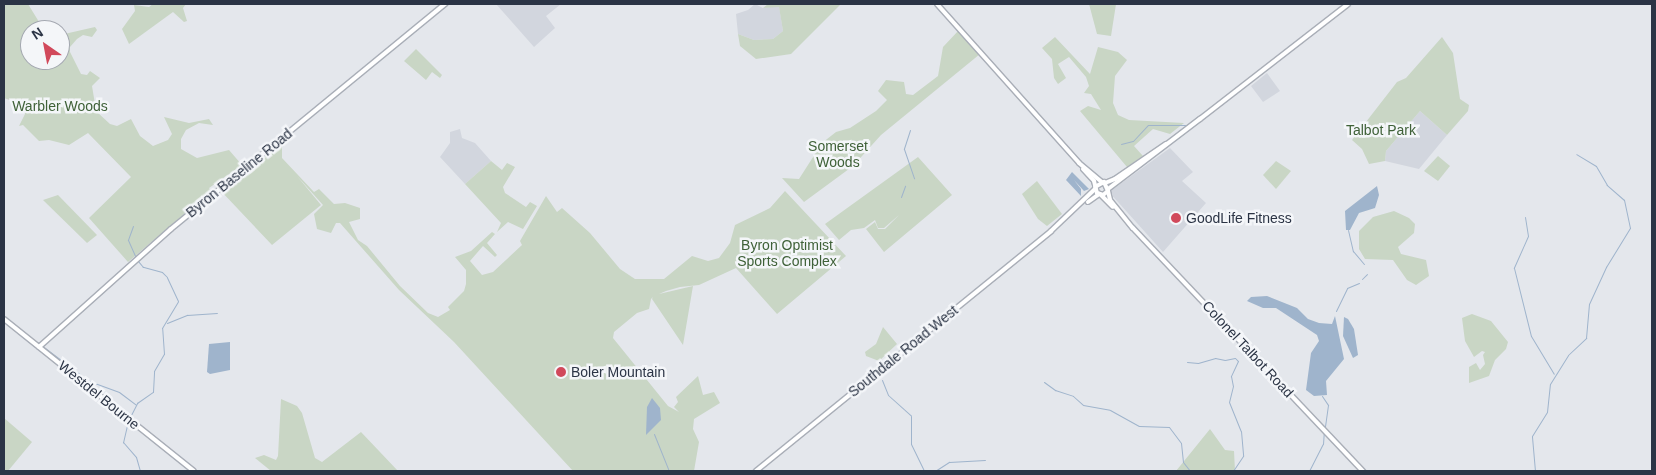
<!DOCTYPE html>
<style>
body{margin:0}
#map{position:relative;width:1656px;height:475px;overflow:hidden;background:#e4e7ec;font-family:Helvetica,sans-serif}
div>[style]{position:absolute}
[style*='--x']{left:calc(var(--x)*1px);top:calc(var(--y)*1px);width:calc(var(--w)*1px);rotate:calc(var(--a)*1deg)}
.built>*{inset:0;background:#d2d6de}
.green>*{inset:0;background:#c9d6c5}
.water>*{inset:0;background:#9fb4cc}
.stream>*{height:1px;margin:-0.5px;padding:0 0.5px;transform-origin:0.5px;border-radius:0.5px;background:#9fb4cc}
.roads{filter:drop-shadow(1px 0 #a9aeb7) drop-shadow(-1px 0 #a9aeb7) drop-shadow(0 1px #a9aeb7) drop-shadow(0 -1px #a9aeb7)}
.secondary>*{height:4px;margin:-2px;padding:0 2px;transform-origin:2px;border-radius:2px;background:#fff}
.dots>*{width:14px;height:14px;translate:-50% -50%;box-sizing:border-box;border:2px solid #f4f6f9;border-radius:50%}
span{translate:-50% -50%;white-space:nowrap;text-align:center;line-height:1.15;-webkit-text-stroke:5px #f4f6f9;paint-order:stroke}
.park-label{font-size:14px;color:#3f6138}
.street-label{font-size:14px;color:#2b3445}
.poi-label{font-size:14px;color:#2b3445}
.left{translate:0 -50%;text-align:left}
.frame{position:absolute;inset:0;border:5px solid #2b3445;pointer-events:none}
.north{position:absolute;left:20px;top:20px;width:50px;height:50px;box-sizing:border-box;background:#f4f6f9;border:1px solid #a4a8b1;border-radius:50%;rotate:327deg;font-size:14px;font-weight:700;line-height:20px;text-align:center;color:#2b3445}
.north::after{content:'';display:block;margin:auto;width:18px;height:22px;background:#d1495b;clip-path:polygon(50% 0,100% 100%,50% 72%,0 100%)}
</style>
<div id="map">
<div class="built">
<i style="clip-path:polygon(496px 4px,561px 4px,546px 16px,555px 28px,534px 47px)"></i>
<i style="clip-path:polygon(755px 4px,763px 8px,779px 6px,783px 31px,773px 39px,754px 40px,738px 34px,736px 14px,748px 10px)"></i>
<i style="clip-path:polygon(1267px 73px,1280px 91px,1263px 102px,1251px 86px)"></i>
<i style="clip-path:polygon(1420px 111px,1447px 135px,1419px 169px,1385px 161px,1386px 151px)"></i>
<i style="clip-path:polygon(460px 129px,462px 138px,475px 143px,491px 161px,465px 184px,440px 157px,450px 143px,450px 132px)"></i>
<i style="clip-path:polygon(1170px 148px,1193px 172px,1182px 181px,1206px 203px,1163px 252px,1109px 192px)"></i>
</div>
<div class="green">
<i style="clip-path:polygon(4px 4px,28px 4px,44px 30px,30px 30px,30px 60px,60px 60px,60px 35px,95px 27px,97px 30px,92px 37px,83px 35px,77px 39px,70px 47px,70px 52px,81px 74px,87px 75px,90px 71px,100px 78px,92px 86px,95px 104px,97px 112px,110px 124px,117px 126px,131px 119px,140px 136px,153px 146px,168px 140px,172px 134px,164px 117px,189px 123px,209px 119px,213px 125px,199px 123px,186px 130px,181px 139px,181px 149px,197px 158px,229px 150px,242px 165px,209px 188px,211px 191px,128px 262px,89px 218px,131px 177px,88px 133px,69px 145px,49px 140px,39px 141px,23px 125px,19px 126px,25px 114px,24px 105px,4px 98px)"></i>
<i style="clip-path:polygon(153px 4px,186px 4px,183px 8px,187px 21px,184px 22px,173px 12px,129px 44px,122px 29px,135px 11px,134px 5px,149px 7px)"></i>
<i style="clip-path:polygon(768px 4px,841px 4px,791px 54px,756px 59px,740px 46px,738px 34px,754px 40px,773px 39px,783px 31px,779px 7px,763px 8px)"></i>
<i style="clip-path:polygon(1089px 4px,1116px 4px,1111px 36px,1097px 34px)"></i>
<i style="clip-path:polygon(959px 30px,980px 54px,881px 135px,853px 166px,804px 202px,782px 178px,799px 179px,822px 143px,836px 132px,850px 128px,876px 111px,887px 100px,878px 91px,886px 80px,904px 82px,906px 94px,913px 95px,938px 76px,943px 47px)"></i>
<i style="clip-path:polygon(1055px 37px,1090px 74px,1098px 47px,1118px 52px,1127px 60px,1115px 76px,1113px 103px,1118px 115px,1129px 120px,1184px 123px,1170px 134px,1153px 129px,1134px 146px,1143px 156px,1127px 167px,1080px 111px,1088px 106px,1101px 110px,1091px 94px,1084px 93px,1089px 86px,1086px 77px,1069px 57px,1058px 64px,1066px 78px,1058px 84px,1054px 78px,1052px 59px,1042px 48px)"></i>
<i style="clip-path:polygon(1442px 37px,1453px 53px,1460px 99px,1469px 105px,1468px 111px,1447px 135px,1420px 111px,1386px 151px,1385px 161px,1369px 164px,1362px 149px,1352px 140px,1397px 82px,1406px 78px)"></i>
<i style="clip-path:polygon(416px 49px,442px 75px,440px 78px,432px 72px,426px 80px,404px 61px)"></i>
<i style="clip-path:polygon(278px 143px,282px 147px,282px 158px,314px 192px,319px 189px,334px 204px,345px 203px,360px 208px,360px 219px,349px 222px,358px 240px,367px 246px,400px 286px,428px 313px,438px 317px,450px 310px,448px 307px,464px 291px,466px 284px,466px 270px,455px 257px,471px 251px,492px 232px,495px 234px,487px 243px,497px 255px,495px 257px,483px 246px,470px 261px,482px 275px,493px 272px,522px 245px,520px 241px,546px 196px,557px 212px,562px 208px,590px 233px,620px 269px,635px 279px,664px 279px,692px 256px,708px 261px,719px 258px,730px 243px,735px 225px,770px 208px,785px 191px,846px 256px,777px 314px,736px 268px,699px 285px,680px 287px,666px 291px,659px 294px,693px 286px,683px 345px,652px 299px,653px 297px,651px 299px,649px 309px,637px 313px,614px 332px,613px 338px,668px 406px,679px 412px,674px 407px,678px 402px,676px 397px,698px 376px,703px 395px,714px 392px,720px 403px,694px 419px,693px 429px,699px 442px,694px 471px,573px 471px,454px 342px,399px 290px,340px 223px,336px 223px,331px 233px,317px 229px,314px 214px,323px 205px,297px 176px,321px 205px,272px 245px,220px 190px)"></i>
<i style="clip-path:polygon(1438px 156px,1450px 166px,1438px 181px,1424px 171px)"></i>
<i style="clip-path:polygon(918px 157px,952px 195px,884px 252px,866px 229px,875px 222px,878px 229px,885px 229px,899px 215px,884px 228px,878px 228px,875px 220px,864px 228px,851px 230px,839px 240px,825px 224px)"></i>
<i style="clip-path:polygon(491px 161px,502px 170px,507px 163px,515px 167px,503px 187px,505px 193px,526px 207px,530px 202px,537px 206px,523px 229px,508px 222px,497px 232px,501px 223px,465px 184px)"></i>
<i style="clip-path:polygon(1276px 161px,1291px 171px,1276px 189px,1263px 175px)"></i>
<i style="clip-path:polygon(1037px 181px,1062px 214px,1047px 226px,1038px 219px,1022px 194px)"></i>
<i style="clip-path:polygon(58px 195px,97px 235px,87px 243px,43px 200px)"></i>
<i style="clip-path:polygon(1394px 211px,1409px 218px,1415px 224px,1414px 233px,1398px 247px,1401px 254px,1426px 260px,1429px 276px,1416px 285px,1407px 280px,1393px 260px,1365px 259px,1359px 249px,1359px 231px,1373px 217px)"></i>
<i style="clip-path:polygon(1472px 314px,1491px 321px,1508px 342px,1506px 349px,1495px 360px,1489px 376px,1469px 383px,1469px 367px,1476px 363px,1480px 370px,1485px 364px,1483px 355px,1485px 352px,1482px 351px,1474px 357px,1465px 341px,1462px 318px)"></i>
<i style="clip-path:polygon(883px 327px,897px 344px,879px 361px,866px 356px,865px 352px,876px 344px)"></i>
<i style="clip-path:polygon(281px 399px,297px 406px,302px 413px,315px 458px,322px 462px,361px 432px,398px 471px,271px 471px,255px 458px,264px 455px,276px 460px,278px 456px)"></i>
<i style="clip-path:polygon(4px 418px,32px 442px,8px 471px,4px 471px)"></i>
<i style="clip-path:polygon(1210px 429px,1225px 450px,1234px 451px,1235px 471px,1176px 471px)"></i>
</div>
<div class="water">
<i style="clip-path:polygon(1072px 172px,1089px 189px,1084px 191px,1074px 180px,1081px 189px,1081px 196px,1066px 180px)"></i>
<i style="clip-path:polygon(1377px 186px,1379px 195px,1375px 208px,1359px 213px,1350px 230px,1346px 230px,1345px 211px)"></i>
<i style="clip-path:polygon(1267px 296px,1297px 308px,1308px 319px,1319px 323px,1332px 324px,1335px 316px,1344px 359px,1326px 381px,1327px 395px,1314px 396px,1306px 390px,1311px 353px,1319px 341px,1317px 335px,1276px 308px,1263px 308px,1247px 301px,1251px 297px)"></i>
<i style="clip-path:polygon(1344px 317px,1348px 319px,1354px 329px,1358px 355px,1353px 358px,1343px 336px)"></i>
<i style="clip-path:polygon(230px 342px,230px 370px,210px 374px,207px 372px,209px 344px)"></i>
<i style="clip-path:polygon(652px 398px,660px 408px,661px 420px,646px 435px,647px 407px)"></i>
</div>
<div class="stream">
<i style="--x:910;--y:130;--w:20;--a:108"></i>
<i style="--x:904;--y:149;--w:31;--a:71"></i>
<i style="--x:1121;--y:144;--w:12;--a:-14"></i>
<i style="--x:1133;--y:141;--w:22;--a:-47"></i>
<i style="--x:1148;--y:125;--w:37;--a:0"></i>
<i style="--x:901;--y:197;--w:12;--a:-70"></i>
<i style="--x:1525;--y:217;--w:19;--a:81"></i>
<i style="--x:1528;--y:236;--w:35;--a:114"></i>
<i style="--x:1514;--y:268;--w:70;--a:76"></i>
<i style="--x:1531;--y:336;--w:44;--a:58.8"></i>
<i style="--x:133;--y:226;--w:15;--a:110"></i>
<i style="--x:128;--y:240;--w:20;--a:66"></i>
<i style="--x:1348;--y:230;--w:22;--a:77"></i>
<i style="--x:1353;--y:251;--w:17;--a:50"></i>
<i style="--x:1362;--y:279;--w:7;--a:-45"></i>
<i style="--x:1336;--y:311;--w:25;--a:-64"></i>
<i style="--x:1347;--y:288;--w:13;--a:-23"></i>
<i style="--x:167;--y:323;--w:22;--a:-22"></i>
<i style="--x:187;--y:315;--w:30;--a:-4"></i>
<i style="--x:37;--y:342;--w:65;--a:36.9"></i>
<i style="--x:89;--y:381;--w:32;--a:20"></i>
<i style="--x:119;--y:392;--w:21;--a:37"></i>
<i style="--x:1187;--y:362;--w:11;--a:5"></i>
<i style="--x:1198;--y:363;--w:18;--a:-16"></i>
<i style="--x:1215;--y:358;--w:10;--a:11"></i>
<i style="--x:1225;--y:360;--w:10;--a:-11"></i>
<i style="--x:1235;--y:358;--w:4;--a:45"></i>
<i style="--x:1238;--y:361;--w:17;--a:115"></i>
<i style="--x:1231;--y:376;--w:10;--a:79"></i>
<i style="--x:1233;--y:386;--w:16;--a:104"></i>
<i style="--x:1229;--y:402;--w:31;--a:68"></i>
<i style="--x:1241;--y:431;--w:25;--a:85"></i>
<i style="--x:1243;--y:456;--w:18;--a:124"></i>
<i style="--x:882;--y:380;--w:16;--a:68"></i>
<i style="--x:888;--y:395;--w:31;--a:42"></i>
<i style="--x:911;--y:416;--w:28;--a:90"></i>
<i style="--x:911;--y:444;--w:30;--a:64"></i>
<i style="--x:1044;--y:382;--w:14;--a:36"></i>
<i style="--x:1055;--y:390;--w:19;--a:18"></i>
<i style="--x:1073;--y:396;--w:13;--a:42"></i>
<i style="--x:1083;--y:405;--w:27;--a:10"></i>
<i style="--x:1110;--y:410;--w:33;--a:29"></i>
<i style="--x:1139;--y:426;--w:30;--a:2"></i>
<i style="--x:1169;--y:427;--w:20;--a:53"></i>
<i style="--x:1181;--y:443;--w:19;--a:84"></i>
<i style="--x:1183;--y:462;--w:11;--a:52"></i>
<i style="--x:1322;--y:396;--w:11;--a:56"></i>
<i style="--x:1328;--y:405;--w:22;--a:98"></i>
<i style="--x:130;--y:417;--w:16;--a:-63"></i>
<i style="--x:137;--y:403;--w:19;--a:-35"></i>
<i style="--x:153;--y:392;--w:21;--a:-87"></i>
<i style="--x:154;--y:371;--w:20;--a:-60"></i>
<i style="--x:164;--y:354;--w:26;--a:-94"></i>
<i style="--x:162;--y:328;--w:31;--a:-59"></i>
<i style="--x:178;--y:301;--w:26;--a:-115"></i>
<i style="--x:167;--y:277;--w:7;--a:-135"></i>
<i style="--x:162;--y:272;--w:20;--a:-165"></i>
<i style="--x:143;--y:267;--w:8;--a:-130"></i>
<i style="--x:128;--y:421;--w:22;--a:103"></i>
<i style="--x:123;--y:442;--w:20;--a:49"></i>
<i style="--x:136;--y:457;--w:15;--a:74"></i>
<i style="--x:654;--y:434;--w:40;--a:68"></i>
<i style="--x:935;--y:471;--w:17;--a:-33"></i>
<i style="--x:949;--y:462;--w:36;--a:-3"></i>
<i style="--x:1309;--y:471;--w:30;--a:-63"></i>
<i style="--x:1323;--y:444;--w:13;--a:-86"></i>
<i style="--x:1535;--y:471;--w:35;--a:-95"></i>
<i style="--x:1532;--y:436;--w:28;--a:-58"></i>
<i style="--x:1547;--y:412;--w:28;--a:-84"></i>
<i style="--x:1550;--y:384;--w:34;--a:-58"></i>
<i style="--x:1568;--y:355;--w:25;--a:-43"></i>
<i style="--x:1586;--y:338;--w:34;--a:-85"></i>
<i style="--x:1589;--y:304;--w:41;--a:-65.3"></i>
<i style="--x:1606;--y:267;--w:46;--a:-58.4"></i>
<i style="--x:1630;--y:228;--w:29;--a:-102"></i>
<i style="--x:1624;--y:200;--w:23;--a:-139"></i>
<i style="--x:1607;--y:185;--w:22;--a:-120"></i>
<i style="--x:1596;--y:166;--w:23;--a:-149"></i>
</div>
<div class="roads">
<div class="secondary">
<i style="--x:937;--y:4;--w:213;--a:48.2"></i>
<i style="--x:1079;--y:163;--w:30;--a:40"></i>
<i style="--x:1200;--y:119;--w:187;--a:-37.8"></i>
<i style="--x:1083;--y:169;--w:16;--a:47"></i>
<i style="--x:1094;--y:181;--w:12;--a:76"></i>
<i style="--x:1097;--y:193;--w:6;--a:18"></i>
<i style="--x:1103;--y:195;--w:6;--a:-39"></i>
<i style="--x:1108;--y:191;--w:10;--a:-114"></i>
<i style="--x:1104;--y:182;--w:10;--a:151"></i>
<i style="--x:1105;--y:183;--w:11;--a:-22"></i>
<i style="--x:1115;--y:179;--w:62;--a:-34.5"></i>
<i style="--x:1108;--y:189;--w:116;--a:-37.3"></i>
<i style="--x:1108;--y:191;--w:9;--a:77"></i>
<i style="--x:1110;--y:200;--w:36;--a:51"></i>
<i style="--x:1133;--y:228;--w:335;--a:46.6"></i>
<i style="--x:1100;--y:194;--w:18;--a:45"></i>
<i style="--x:1088;--y:202;--w:14;--a:-36"></i>
<i style="--x:4;--y:319;--w:243;--a:38.7"></i>
<i style="--x:39;--y:347;--w:177;--a:-41.8"></i>
<i style="--x:171;--y:229;--w:355;--a:-39.4"></i>
<i style="--x:756;--y:471;--w:380;--a:-39.1"></i>
<i style="--x:1051;--y:231;--w:61;--a:-43.7"></i>
</div>
</div>
<div class="dots">
<i style="left:1176px;top:218px;background:#d1495b"></i>
<i style="left:561px;top:372px;background:#d1495b"></i>
</div>
<div class="park-label">
<span style="left:60px;top:106px">Warbler Woods</span>
<span style="left:1381px;top:130px">Talbot Park</span>
<span style="left:838px;top:154px">Somerset<br>Woods</span>
<span style="left:787px;top:253px">Byron Optimist<br>Sports Complex</span>
</div>
<div class="street-label">
<span style="left:239px;top:173px;rotate:-39deg">Byron Baseline Road</span>
<span style="left:1248px;top:349px;rotate:47deg">Colonel Talbot Road</span>
<span style="left:903px;top:351px;rotate:-39deg">Southdale Road West</span>
<span style="left:99px;top:395px;rotate:39deg">Westdel Bourne</span>
</div>
<div class="poi-label">
<span class="left" style="left:1186px;top:218px">GoodLife Fitness</span>
<span class="left" style="left:571px;top:372px">Boler Mountain</span>
</div>
<div class="frame"></div>
<div class="north">N</div>
</div>
